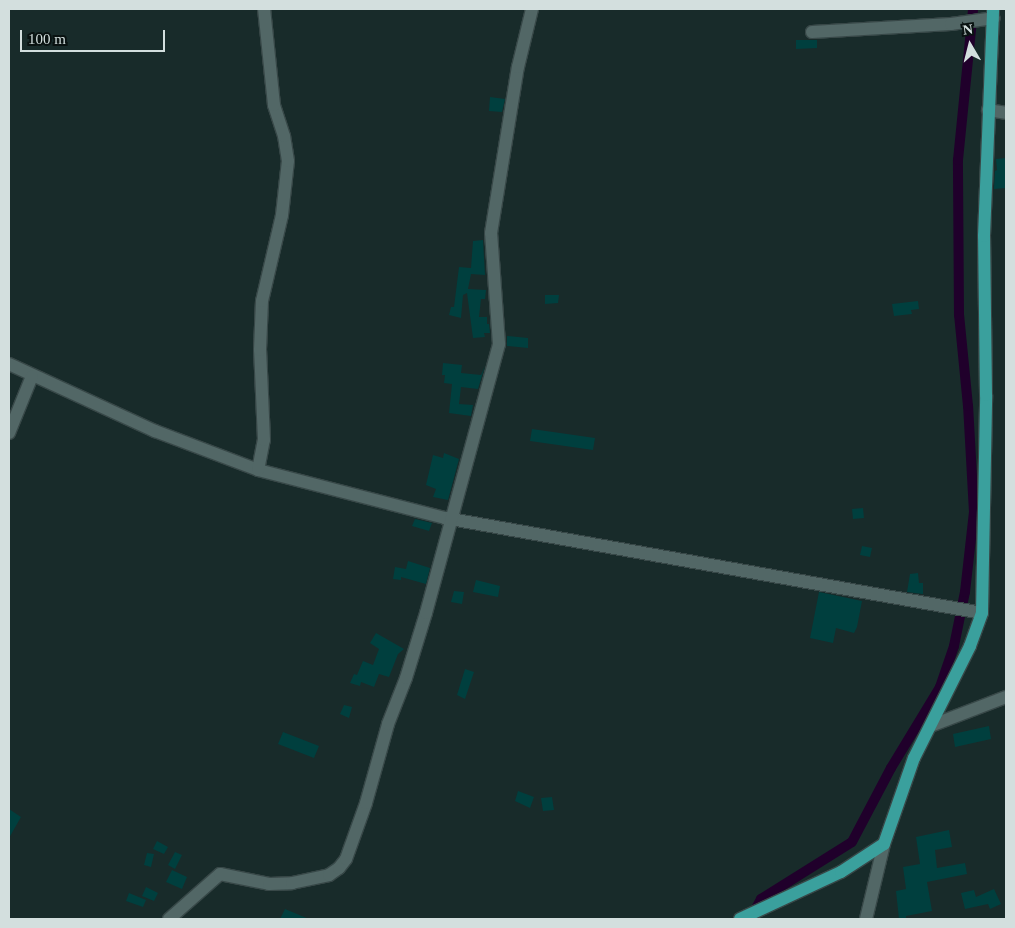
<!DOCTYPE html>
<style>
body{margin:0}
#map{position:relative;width:1015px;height:928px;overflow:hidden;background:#182b2a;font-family:Georgia,serif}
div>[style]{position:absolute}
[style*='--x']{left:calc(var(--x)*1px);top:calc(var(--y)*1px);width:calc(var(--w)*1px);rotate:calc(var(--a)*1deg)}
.canal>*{height:10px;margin:-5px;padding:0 5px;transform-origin:5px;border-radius:5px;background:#20002b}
.building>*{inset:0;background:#003f3e}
.roads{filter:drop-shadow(1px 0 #384848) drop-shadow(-1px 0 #384848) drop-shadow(0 1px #384848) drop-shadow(0 -1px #384848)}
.minor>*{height:12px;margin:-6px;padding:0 6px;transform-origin:6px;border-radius:6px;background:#526766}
.major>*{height:12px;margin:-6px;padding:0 6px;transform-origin:6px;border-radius:6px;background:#3aa09d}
span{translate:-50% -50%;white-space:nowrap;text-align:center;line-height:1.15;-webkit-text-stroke:4px #091211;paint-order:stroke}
.frame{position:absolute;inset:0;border:10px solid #d3dfde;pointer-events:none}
.north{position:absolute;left:945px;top:20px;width:50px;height:50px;-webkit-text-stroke:4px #091211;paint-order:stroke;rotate:352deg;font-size:14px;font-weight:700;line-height:20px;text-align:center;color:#d3dfde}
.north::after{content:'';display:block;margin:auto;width:18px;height:22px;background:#d3dfde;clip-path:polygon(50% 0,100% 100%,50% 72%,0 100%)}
.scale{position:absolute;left:20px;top:30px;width:145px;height:22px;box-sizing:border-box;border:2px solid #d3dfde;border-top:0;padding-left:6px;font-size:15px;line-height:18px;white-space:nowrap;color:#d3dfde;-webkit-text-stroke:4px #091211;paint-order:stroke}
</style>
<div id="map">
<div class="canal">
<i style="--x:753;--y:914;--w:17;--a:-62"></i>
<i style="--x:761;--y:899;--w:107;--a:-32.1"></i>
<i style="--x:852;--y:842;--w:84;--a:-62.2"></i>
<i style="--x:891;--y:768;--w:95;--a:-58.8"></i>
<i style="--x:940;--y:687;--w:43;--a:-71.1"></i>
<i style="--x:954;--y:646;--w:55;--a:-78.5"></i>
<i style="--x:965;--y:592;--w:81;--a:-83.6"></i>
<i style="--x:974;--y:512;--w:106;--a:-93.2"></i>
<i style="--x:968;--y:406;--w:91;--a:-95.6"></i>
<i style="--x:959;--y:315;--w:155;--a:-90.4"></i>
<i style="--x:958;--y:160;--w:152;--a:-84.3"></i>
</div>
<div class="building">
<i style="clip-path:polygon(796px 40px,817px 40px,817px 48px,796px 49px)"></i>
<i style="clip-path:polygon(490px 97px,505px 99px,502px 112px,489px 111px)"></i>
<i style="clip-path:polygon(1006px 158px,1006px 188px,994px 189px,995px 171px,997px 170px,996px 159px)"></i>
<i style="clip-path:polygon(483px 240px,485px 275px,471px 274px,468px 289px,486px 290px,485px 299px,481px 299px,479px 317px,487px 317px,487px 324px,489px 324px,490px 333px,484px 333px,485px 337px,473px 338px,467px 293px,463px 295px,461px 318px,449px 315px,451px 307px,454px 307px,459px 267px,471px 268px,473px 241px)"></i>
<i style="clip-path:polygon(545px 295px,559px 295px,558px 303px,545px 304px)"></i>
<i style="clip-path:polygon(918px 301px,919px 309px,911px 310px,912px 314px,894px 316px,892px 304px)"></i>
<i style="clip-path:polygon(507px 336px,528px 338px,528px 348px,507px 346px)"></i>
<i style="clip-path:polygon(443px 363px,462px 365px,461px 373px,481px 375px,485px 366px,478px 389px,461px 387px,459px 404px,473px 405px,471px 416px,449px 413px,452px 384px,444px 383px,445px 375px,442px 375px)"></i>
<i style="clip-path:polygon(532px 429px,595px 438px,593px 450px,530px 441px)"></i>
<i style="clip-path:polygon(444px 453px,459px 459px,448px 500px,433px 497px,436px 489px,426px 485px,433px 455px,443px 458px)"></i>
<i style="clip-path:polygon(863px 508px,864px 518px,853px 519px,852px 509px)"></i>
<i style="clip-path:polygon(415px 519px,432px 523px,429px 531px,412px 526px)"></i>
<i style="clip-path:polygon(862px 546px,872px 548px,870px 557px,860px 555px)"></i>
<i style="clip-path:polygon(408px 561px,430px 568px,426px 584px,401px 577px,401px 580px,393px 579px,395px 567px,406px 569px)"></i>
<i style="clip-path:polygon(918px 573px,919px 583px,923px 583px,923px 594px,907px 592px,910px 574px)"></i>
<i style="clip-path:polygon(476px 580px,500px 586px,498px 597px,473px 592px)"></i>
<i style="clip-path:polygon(454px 591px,464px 592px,462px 604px,451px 602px)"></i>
<i style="clip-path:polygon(819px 592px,862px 601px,857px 627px,854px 633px,836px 628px,833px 643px,810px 638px)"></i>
<i style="clip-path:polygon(376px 633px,404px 649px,398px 654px,389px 677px,379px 674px,374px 687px,361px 682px,360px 686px,350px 683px,354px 674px,357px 675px,363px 661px,373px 665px,379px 649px,370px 643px)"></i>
<i style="clip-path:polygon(465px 669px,474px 672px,465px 699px,457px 695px)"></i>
<i style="clip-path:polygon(344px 705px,352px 707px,349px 718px,340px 714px)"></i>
<i style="clip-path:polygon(989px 726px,991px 739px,955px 747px,953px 734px)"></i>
<i style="clip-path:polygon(283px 732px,319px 746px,314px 758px,278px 744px)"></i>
<i style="clip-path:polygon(518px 791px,534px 797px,530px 808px,515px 801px)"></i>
<i style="clip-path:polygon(552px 797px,554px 810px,543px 811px,541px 798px)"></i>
<i style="clip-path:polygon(9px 809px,21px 817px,9px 838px)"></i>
<i style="clip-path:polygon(949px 830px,952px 847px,935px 850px,937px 868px,965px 863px,967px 874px,927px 882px,932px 911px,906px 916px,906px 919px,899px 919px,896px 891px,906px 889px,903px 867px,920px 864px,916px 837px)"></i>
<i style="clip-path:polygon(157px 841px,168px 847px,164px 854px,153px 849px)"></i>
<i style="clip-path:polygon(175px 852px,182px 855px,175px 869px,168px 865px)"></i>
<i style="clip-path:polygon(147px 853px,154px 854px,151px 867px,144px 865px)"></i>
<i style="clip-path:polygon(172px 870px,187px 877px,182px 889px,166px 882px)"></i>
<i style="clip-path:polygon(146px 887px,158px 893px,154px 901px,142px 896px)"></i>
<i style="clip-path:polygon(994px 889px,1001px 904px,990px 909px,988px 904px,965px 909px,961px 893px,974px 890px,976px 897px)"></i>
<i style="clip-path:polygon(129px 893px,146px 900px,143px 907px,126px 901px)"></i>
<i style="clip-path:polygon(285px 909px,309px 919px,280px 919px)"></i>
</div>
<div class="roads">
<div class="minor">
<i style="--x:812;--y:32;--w:139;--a:-3.3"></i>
<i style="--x:951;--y:24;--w:43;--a:-7.9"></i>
<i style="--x:988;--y:110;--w:18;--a:9"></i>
<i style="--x:9;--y:364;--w:161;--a:24.7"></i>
<i style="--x:155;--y:431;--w:110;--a:20.7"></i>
<i style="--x:258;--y:470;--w:193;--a:14.4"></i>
<i style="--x:445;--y:518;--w:545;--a:10.03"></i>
<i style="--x:9;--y:433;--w:61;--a:-68"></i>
<i style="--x:258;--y:470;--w:31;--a:-79"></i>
<i style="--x:264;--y:440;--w:90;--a:-92.5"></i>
<i style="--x:260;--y:350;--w:49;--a:-87.7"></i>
<i style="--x:262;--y:301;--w:88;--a:-76.9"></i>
<i style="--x:282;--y:215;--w:54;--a:-83.7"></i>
<i style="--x:288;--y:161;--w:25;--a:-99"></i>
<i style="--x:284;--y:136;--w:33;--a:-108"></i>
<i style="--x:274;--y:105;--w:97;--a:-95.9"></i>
<i style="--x:933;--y:725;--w:78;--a:-21"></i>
<i style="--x:169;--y:919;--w:68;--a:-41.4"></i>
<i style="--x:220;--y:874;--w:50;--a:11.5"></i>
<i style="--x:269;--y:884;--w:23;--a:-2"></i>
<i style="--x:292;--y:883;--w:38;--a:-12"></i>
<i style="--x:329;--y:875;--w:12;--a:-35"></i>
<i style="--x:339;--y:868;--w:11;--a:-52"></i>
<i style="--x:346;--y:859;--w:59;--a:-70.3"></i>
<i style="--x:366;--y:803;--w:82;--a:-74.4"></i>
<i style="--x:388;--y:724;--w:49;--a:-68.6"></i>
<i style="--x:406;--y:678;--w:68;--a:-72.9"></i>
<i style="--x:426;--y:613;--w:279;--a:-74.8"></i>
<i style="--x:499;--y:344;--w:111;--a:-94.1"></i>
<i style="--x:491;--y:233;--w:168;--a:-80.8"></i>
<i style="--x:518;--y:67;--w:60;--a:-76.4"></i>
<i style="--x:866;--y:919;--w:77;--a:-76.5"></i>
</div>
<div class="major">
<i style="--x:740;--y:919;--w:111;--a:-25"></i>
<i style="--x:841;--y:872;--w:51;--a:-33.1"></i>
<i style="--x:884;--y:844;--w:91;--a:-70.8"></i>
<i style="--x:914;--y:758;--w:125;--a:-63.4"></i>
<i style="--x:970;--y:646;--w:35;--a:-70"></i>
<i style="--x:982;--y:613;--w:218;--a:-88.9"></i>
<i style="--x:986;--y:395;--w:159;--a:-90.7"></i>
<i style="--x:984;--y:236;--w:227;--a:-87.7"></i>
</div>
</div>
<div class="frame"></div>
<div class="north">N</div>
<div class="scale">100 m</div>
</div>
